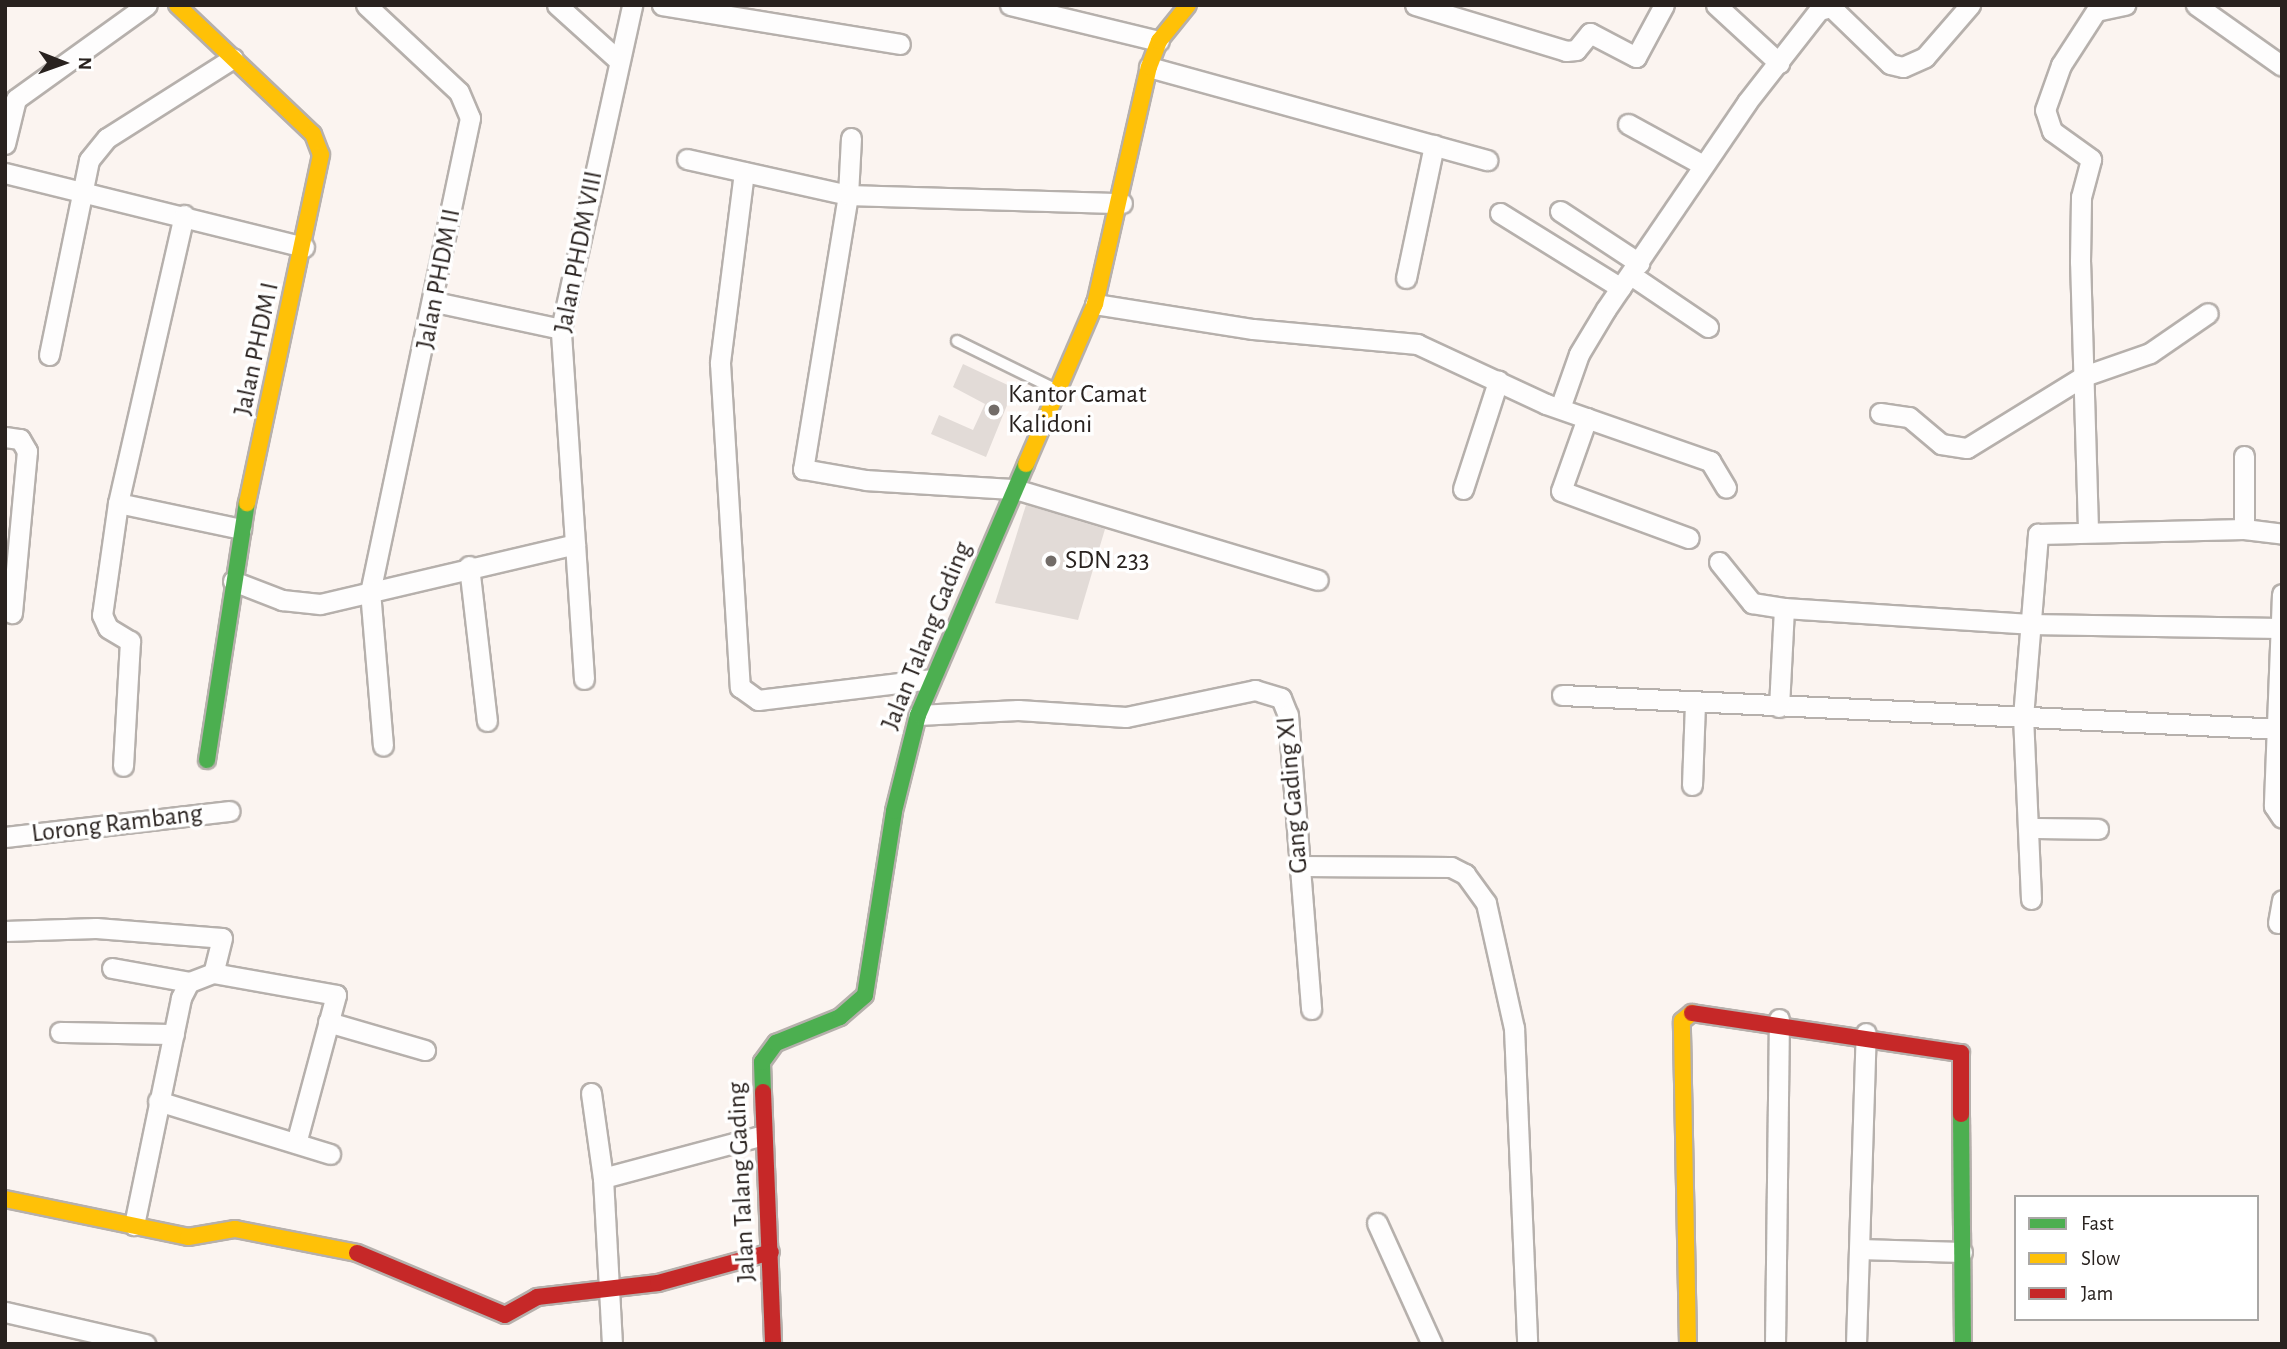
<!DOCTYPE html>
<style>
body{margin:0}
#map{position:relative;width:2287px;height:1349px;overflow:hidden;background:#fbf4f0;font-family:"Alegreya Sans",sans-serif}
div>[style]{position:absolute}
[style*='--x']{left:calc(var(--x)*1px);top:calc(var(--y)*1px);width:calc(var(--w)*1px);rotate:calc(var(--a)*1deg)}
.building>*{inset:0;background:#e2dbd7}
.roads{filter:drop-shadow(2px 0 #b6b0ac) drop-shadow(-2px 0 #b6b0ac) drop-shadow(0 2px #b6b0ac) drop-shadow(0 -2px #b6b0ac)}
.lane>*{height:10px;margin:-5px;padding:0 5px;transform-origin:5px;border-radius:5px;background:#fefdfd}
.street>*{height:19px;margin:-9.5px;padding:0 9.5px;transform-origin:9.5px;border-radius:9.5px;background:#fefdfd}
.fast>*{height:16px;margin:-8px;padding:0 8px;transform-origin:8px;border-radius:8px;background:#4caf50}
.slow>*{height:16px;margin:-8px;padding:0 8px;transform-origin:8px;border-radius:8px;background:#ffc107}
.jam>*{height:16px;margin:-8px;padding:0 8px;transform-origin:8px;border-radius:8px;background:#c62828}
.dots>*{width:19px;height:19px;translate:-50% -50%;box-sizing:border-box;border:4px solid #fff;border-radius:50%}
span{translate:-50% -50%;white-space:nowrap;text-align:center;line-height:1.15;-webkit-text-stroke:7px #fff;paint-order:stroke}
.street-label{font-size:26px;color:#29221f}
.poi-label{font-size:26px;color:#29221f}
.left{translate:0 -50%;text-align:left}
.frame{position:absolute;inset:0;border:7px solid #29221f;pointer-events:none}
.legend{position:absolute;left:2014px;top:1195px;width:245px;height:126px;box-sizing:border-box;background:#fff;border:2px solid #a9a7a5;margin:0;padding:9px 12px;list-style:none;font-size:21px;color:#29221f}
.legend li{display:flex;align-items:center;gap:14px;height:35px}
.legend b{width:35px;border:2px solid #a9a7a5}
.north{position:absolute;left:28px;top:28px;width:70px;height:70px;-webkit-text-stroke:5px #fff;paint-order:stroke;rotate:91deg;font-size:19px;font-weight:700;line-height:28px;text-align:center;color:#29221f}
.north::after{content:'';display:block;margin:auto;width:24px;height:32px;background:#29221f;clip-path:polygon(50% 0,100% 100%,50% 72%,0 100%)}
</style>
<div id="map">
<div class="building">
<i style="clip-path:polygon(963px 364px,1014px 388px,986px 457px,931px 434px,939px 415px,973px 430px,985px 404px,953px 387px)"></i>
<i style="clip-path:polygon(1026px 505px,1105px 529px,1078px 620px,995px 603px)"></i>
</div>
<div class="roads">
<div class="lane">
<i style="--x:957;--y:341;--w:109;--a:26.1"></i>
</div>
<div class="street">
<i style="--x:366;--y:5;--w:127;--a:43.1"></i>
<i style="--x:459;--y:92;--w:28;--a:67"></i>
<i style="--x:470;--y:118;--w:483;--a:101.9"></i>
<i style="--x:370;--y:591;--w:155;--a:85.2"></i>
<i style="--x:557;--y:5;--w:81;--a:42"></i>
<i style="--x:662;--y:5;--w:241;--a:9.3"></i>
<i style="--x:1010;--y:5;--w:153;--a:13.6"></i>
<i style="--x:1415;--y:5;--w:158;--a:16.9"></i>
<i style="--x:1566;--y:51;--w:10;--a:-6"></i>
<i style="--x:1576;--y:50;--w:22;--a:-51"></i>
<i style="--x:1590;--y:33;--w:52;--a:27.6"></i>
<i style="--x:1636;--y:57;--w:59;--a:-61.7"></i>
<i style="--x:1716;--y:5;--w:86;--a:42.6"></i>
<i style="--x:2196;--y:5;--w:105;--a:35.3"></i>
<i style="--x:1149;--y:67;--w:351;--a:15.4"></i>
<i style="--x:1628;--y:124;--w:85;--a:28.7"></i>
<i style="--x:851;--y:138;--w:57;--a:93"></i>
<i style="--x:848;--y:195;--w:278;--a:99.3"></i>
<i style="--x:803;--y:469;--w:64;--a:9.9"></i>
<i style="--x:866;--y:480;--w:149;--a:3.5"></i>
<i style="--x:1015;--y:489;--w:316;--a:16.7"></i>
<i style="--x:5;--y:144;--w:46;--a:-76.3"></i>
<i style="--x:16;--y:99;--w:161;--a:-35.7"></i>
<i style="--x:687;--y:159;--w:165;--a:12.6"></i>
<i style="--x:848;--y:195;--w:274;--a:1.7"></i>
<i style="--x:744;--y:172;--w:193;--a:97.2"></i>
<i style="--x:720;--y:363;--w:325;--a:86.5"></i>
<i style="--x:740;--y:687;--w:22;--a:36"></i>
<i style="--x:758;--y:700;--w:174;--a:-6.9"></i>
<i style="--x:5;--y:173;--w:308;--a:13.9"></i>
<i style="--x:1560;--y:211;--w:95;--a:33.4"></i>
<i style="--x:1500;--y:213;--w:142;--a:31.8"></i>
<i style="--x:184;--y:215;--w:295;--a:102.9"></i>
<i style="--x:118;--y:503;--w:126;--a:11.9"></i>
<i style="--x:1631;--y:275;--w:93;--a:34"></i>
<i style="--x:1406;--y:278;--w:136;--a:-78.1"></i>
<i style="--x:435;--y:302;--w:129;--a:12.1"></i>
<i style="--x:1095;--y:304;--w:160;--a:9"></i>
<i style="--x:1253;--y:329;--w:165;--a:5.2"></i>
<i style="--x:1417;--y:344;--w:142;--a:24.9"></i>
<i style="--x:1546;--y:404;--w:174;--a:19.2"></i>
<i style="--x:1710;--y:461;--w:31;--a:59"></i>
<i style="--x:49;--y:355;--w:199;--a:-78.4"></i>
<i style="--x:89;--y:160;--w:28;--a:-51"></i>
<i style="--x:107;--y:138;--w:149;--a:-32.4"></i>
<i style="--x:1560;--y:408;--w:57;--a:-70.6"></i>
<i style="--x:1579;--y:354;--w:52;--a:-59"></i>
<i style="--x:1606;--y:309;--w:250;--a:-55.7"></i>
<i style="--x:1747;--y:102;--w:117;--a:-52"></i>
<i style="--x:1819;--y:10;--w:12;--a:-14"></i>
<i style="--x:1831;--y:7;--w:82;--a:44"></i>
<i style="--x:1890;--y:64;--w:13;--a:13"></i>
<i style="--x:1903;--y:67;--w:24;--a:-24"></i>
<i style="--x:1925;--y:57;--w:69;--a:-49.1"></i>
<i style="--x:1880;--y:413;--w:29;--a:8"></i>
<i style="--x:1909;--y:417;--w:42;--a:40.2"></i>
<i style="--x:1941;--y:444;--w:26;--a:9"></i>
<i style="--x:1967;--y:448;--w:137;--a:-31.6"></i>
<i style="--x:2084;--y:376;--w:70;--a:-19.2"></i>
<i style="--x:2150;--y:353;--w:70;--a:-34.6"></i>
<i style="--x:1587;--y:418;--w:77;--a:109.6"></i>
<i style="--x:1561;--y:491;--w:136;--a:20.2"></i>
<i style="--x:5;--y:437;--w:15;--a:8"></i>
<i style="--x:20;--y:439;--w:14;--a:60"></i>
<i style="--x:27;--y:451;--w:163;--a:95.3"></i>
<i style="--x:1463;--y:489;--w:114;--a:-72"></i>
<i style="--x:118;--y:503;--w:113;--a:98.1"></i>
<i style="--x:102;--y:615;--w:14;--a:65"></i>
<i style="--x:108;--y:628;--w:26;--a:31"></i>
<i style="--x:130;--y:641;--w:125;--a:93.2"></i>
<i style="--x:2088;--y:529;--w:267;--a:-91.7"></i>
<i style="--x:2080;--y:262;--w:65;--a:-89.1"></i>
<i style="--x:2081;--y:197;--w:39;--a:-75"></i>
<i style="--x:2091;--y:159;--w:48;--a:-144.3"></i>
<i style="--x:2052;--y:131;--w:22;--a:-108"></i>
<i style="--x:2045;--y:110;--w:48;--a:-70.4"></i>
<i style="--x:2061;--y:65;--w:64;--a:-57.1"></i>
<i style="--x:2096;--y:11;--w:30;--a:-12"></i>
<i style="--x:2244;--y:529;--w:73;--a:-90"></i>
<i style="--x:1719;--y:562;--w:53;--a:51.2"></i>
<i style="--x:1752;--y:603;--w:32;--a:9"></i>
<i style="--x:469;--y:566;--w:156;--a:83.4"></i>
<i style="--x:233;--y:581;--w:53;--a:21.2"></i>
<i style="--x:282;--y:600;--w:38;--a:6"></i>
<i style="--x:320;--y:604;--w:262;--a:-13.2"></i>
<i style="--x:2282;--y:594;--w:212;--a:92.2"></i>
<i style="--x:2274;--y:806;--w:14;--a:56"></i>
<i style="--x:584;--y:679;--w:351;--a:-93.8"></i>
<i style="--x:561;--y:329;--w:332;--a:-77.6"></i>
<i style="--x:1562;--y:695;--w:721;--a:2.7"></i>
<i style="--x:1779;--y:707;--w:99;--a:-87.1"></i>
<i style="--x:1784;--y:608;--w:246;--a:3.7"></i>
<i style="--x:2029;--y:624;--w:251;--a:0.9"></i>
<i style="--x:918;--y:715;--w:100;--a:-2.9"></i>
<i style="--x:1018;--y:710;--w:108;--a:3.7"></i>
<i style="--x:1126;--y:717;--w:132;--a:-11.8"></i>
<i style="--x:1255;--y:690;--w:27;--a:17"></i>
<i style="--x:1281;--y:698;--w:18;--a:68"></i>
<i style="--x:1288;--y:715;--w:295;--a:85.5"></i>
<i style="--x:1692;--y:785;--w:83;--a:-87.9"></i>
<i style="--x:2028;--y:828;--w:70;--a:0.8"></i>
<i style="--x:5;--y:837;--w:226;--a:-6.6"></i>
<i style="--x:1300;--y:866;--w:151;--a:0.4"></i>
<i style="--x:1451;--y:867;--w:16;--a:27"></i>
<i style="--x:1465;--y:874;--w:36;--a:54"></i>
<i style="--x:1486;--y:903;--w:128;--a:77.4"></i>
<i style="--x:1514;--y:1028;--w:316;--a:87.6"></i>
<i style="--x:2031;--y:899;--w:182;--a:-92.5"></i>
<i style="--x:2023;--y:717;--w:184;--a:-85.3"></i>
<i style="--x:2038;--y:534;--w:206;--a:-1.4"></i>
<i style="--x:2244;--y:529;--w:38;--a:7"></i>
<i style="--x:2278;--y:923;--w:23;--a:-80"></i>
<i style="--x:5;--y:931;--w:91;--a:-1.9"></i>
<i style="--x:96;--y:928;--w:126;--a:4.5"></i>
<i style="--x:222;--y:938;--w:36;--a:104"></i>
<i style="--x:213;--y:973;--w:26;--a:159"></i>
<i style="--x:189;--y:982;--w:18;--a:117"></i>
<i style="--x:181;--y:998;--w:232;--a:101.7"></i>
<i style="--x:112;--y:968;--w:78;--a:10.3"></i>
<i style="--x:213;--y:973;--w:125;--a:10.1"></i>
<i style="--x:336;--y:995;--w:153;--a:105.1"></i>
<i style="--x:328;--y:1022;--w:101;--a:16.1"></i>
<i style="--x:60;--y:1032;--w:114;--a:1"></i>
<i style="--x:591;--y:1093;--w:86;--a:82"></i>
<i style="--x:603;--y:1178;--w:163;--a:-15"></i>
<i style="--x:158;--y:1101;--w:180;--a:17.1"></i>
<i style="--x:603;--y:1178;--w:166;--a:86.9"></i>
<i style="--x:1377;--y:1223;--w:133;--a:65.6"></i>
<i style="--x:1860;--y:1249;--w:102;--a:1.7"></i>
<i style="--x:5;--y:1312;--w:144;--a:12.9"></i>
<i style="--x:1775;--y:1344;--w:325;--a:-89.3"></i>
<i style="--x:1856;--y:1344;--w:311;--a:-88.2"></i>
</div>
<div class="fast">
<i style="--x:207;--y:760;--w:260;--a:-81.2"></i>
<i style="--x:763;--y:1092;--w:30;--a:-92"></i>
<i style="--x:762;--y:1062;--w:24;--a:-54"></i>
<i style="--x:776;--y:1043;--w:69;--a:-22.1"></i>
<i style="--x:840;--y:1017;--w:33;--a:-41"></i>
<i style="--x:865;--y:995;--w:186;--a:-81"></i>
<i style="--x:894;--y:811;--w:99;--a:-76"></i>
<i style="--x:918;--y:715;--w:273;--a:-66.7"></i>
<i style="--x:1961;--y:1114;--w:230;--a:89.5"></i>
</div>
<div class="slow">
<i style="--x:177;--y:5;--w:187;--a:43.5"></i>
<i style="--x:313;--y:134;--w:22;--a:69"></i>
<i style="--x:321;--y:155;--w:356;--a:102"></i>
<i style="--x:1026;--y:464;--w:174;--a:-66.7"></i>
<i style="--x:1095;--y:304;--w:243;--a:-77.2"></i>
<i style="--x:1149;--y:67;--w:28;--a:-69"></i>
<i style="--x:1159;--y:41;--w:46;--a:-51.1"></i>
<i style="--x:5;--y:1199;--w:187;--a:11.7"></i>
<i style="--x:188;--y:1237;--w:48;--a:-9.7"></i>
<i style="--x:235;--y:1229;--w:124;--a:11.1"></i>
<i style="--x:1688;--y:1344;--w:323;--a:-91.1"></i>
<i style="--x:1682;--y:1021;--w:13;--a:-39"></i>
</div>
<div class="jam">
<i style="--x:1692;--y:1013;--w:272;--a:8.5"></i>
<i style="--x:1961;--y:1053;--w:61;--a:90"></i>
<i style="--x:763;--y:1092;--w:252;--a:87.7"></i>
<i style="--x:357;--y:1253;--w:160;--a:22.7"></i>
<i style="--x:505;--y:1315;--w:37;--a:-29"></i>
<i style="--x:537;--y:1297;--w:122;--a:-6.6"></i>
<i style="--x:658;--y:1283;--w:117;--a:-15.3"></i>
</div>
</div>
<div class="dots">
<i style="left:994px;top:410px;background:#726c68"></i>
<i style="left:1051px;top:561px;background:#726c68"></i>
</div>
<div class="street-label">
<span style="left:579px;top:252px;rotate:-79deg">Jalan PHDM VIII</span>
<span style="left:439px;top:279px;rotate:-79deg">Jalan PHDM II</span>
<span style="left:257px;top:349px;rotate:-78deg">Jalan PHDM I</span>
<span style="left:927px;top:636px;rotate:-68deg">Jalan Talang Gading</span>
<span style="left:1293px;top:795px;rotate:-95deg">Gang Gading XI</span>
<span style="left:117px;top:824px;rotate:-7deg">Lorong Rambang</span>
<span style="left:742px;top:1182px;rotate:-93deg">Jalan Talang Gading</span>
</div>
<div class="poi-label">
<span class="left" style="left:1008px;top:410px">Kantor Camat<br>Kalidoni</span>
<span class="left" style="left:1065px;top:561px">SDN 233</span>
</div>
<div class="frame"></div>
<ul class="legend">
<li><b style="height:9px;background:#4caf50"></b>Fast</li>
<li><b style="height:9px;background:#ffc107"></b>Slow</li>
<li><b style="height:9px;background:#c62828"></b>Jam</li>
</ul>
<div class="north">N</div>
</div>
